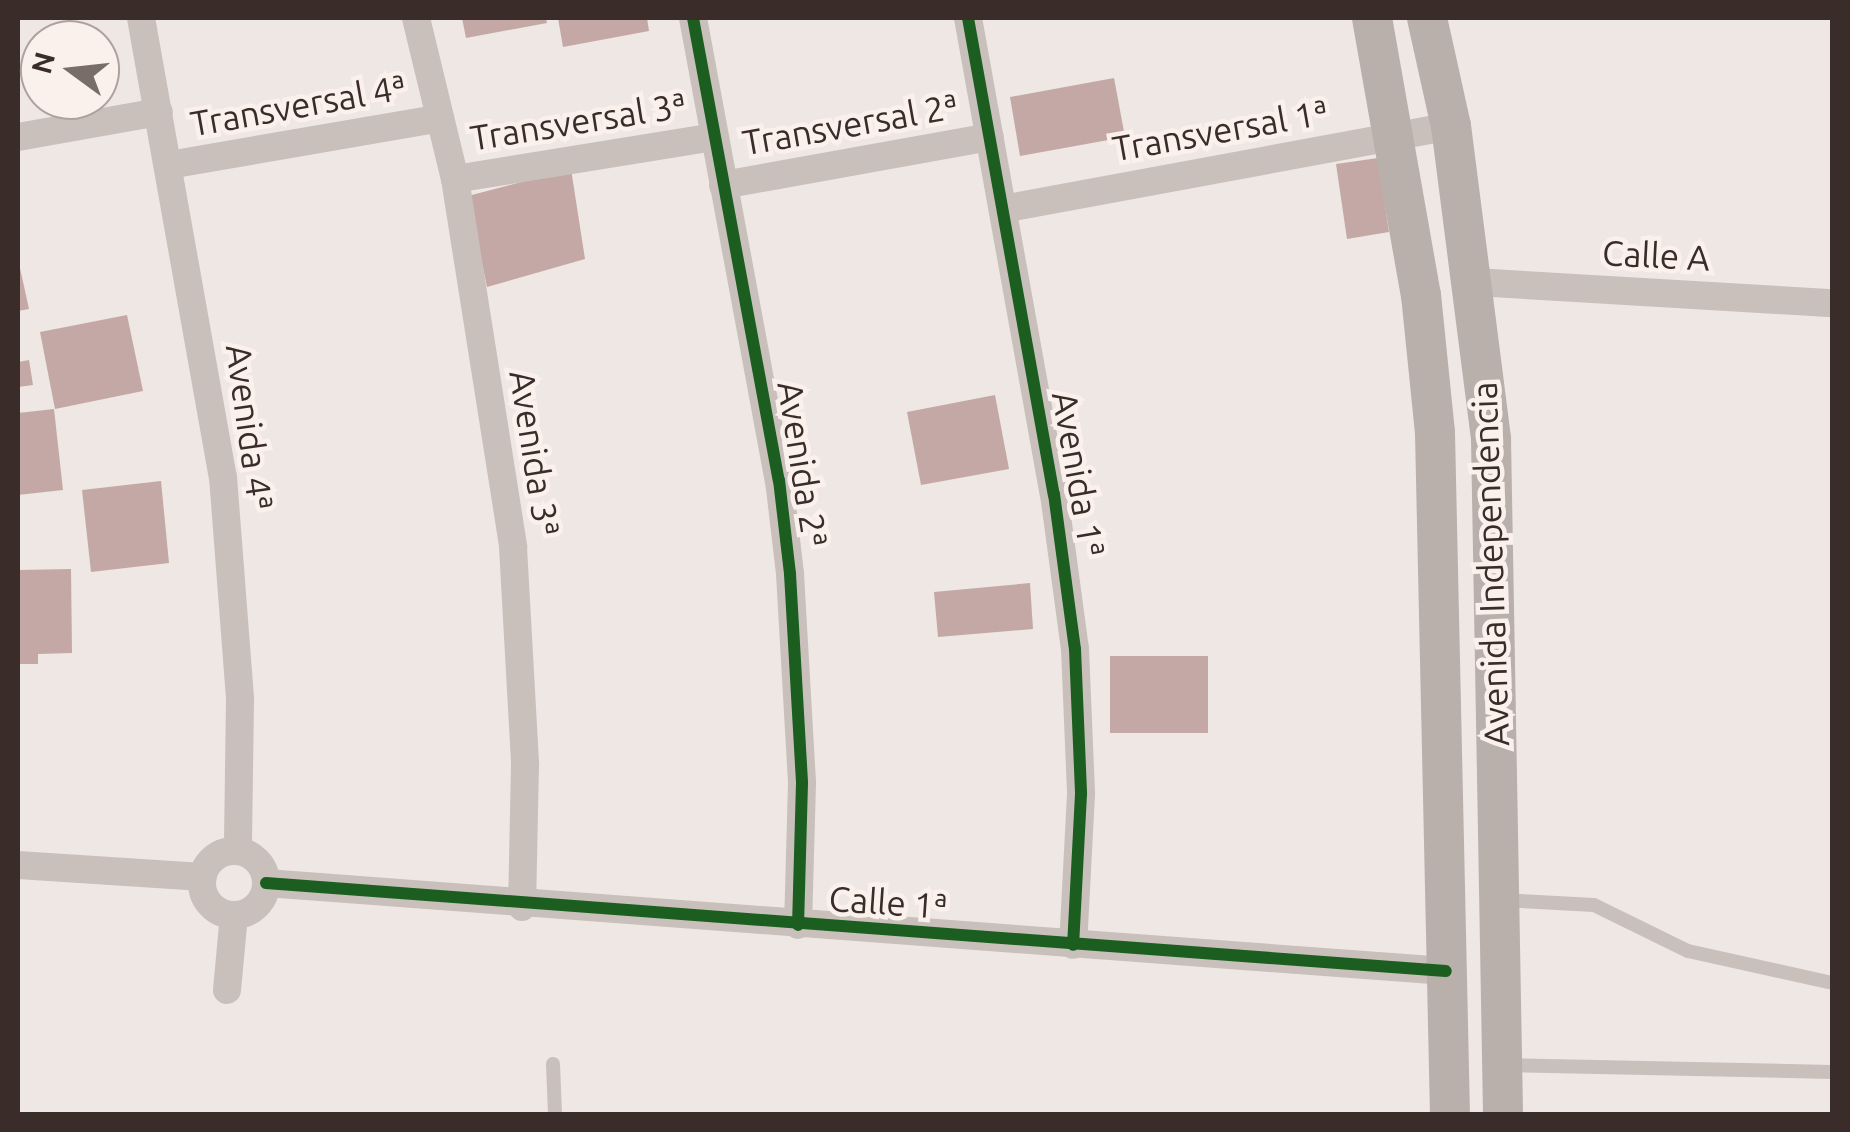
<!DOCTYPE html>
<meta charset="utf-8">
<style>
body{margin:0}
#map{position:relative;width:1850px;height:1132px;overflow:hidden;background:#efe7e4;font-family:Ubuntu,sans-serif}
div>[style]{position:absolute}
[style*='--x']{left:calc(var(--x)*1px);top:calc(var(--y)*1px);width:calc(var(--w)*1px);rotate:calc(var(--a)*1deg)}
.building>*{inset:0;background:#c4a8a5}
.lane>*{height:14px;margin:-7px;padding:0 7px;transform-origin:7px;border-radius:7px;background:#c9c0bc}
.street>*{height:28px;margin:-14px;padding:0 14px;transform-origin:14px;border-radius:14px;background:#c9c0bc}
.street>.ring{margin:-14px;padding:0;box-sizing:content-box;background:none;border:28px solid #c9c0bc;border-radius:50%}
.secondary>*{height:40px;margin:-20px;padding:0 20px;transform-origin:20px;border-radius:20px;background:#b9b0ac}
.cycleway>*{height:12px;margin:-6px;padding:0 6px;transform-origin:6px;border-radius:6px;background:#1b5e20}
span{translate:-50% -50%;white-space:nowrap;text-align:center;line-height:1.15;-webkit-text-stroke:9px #fbf1ec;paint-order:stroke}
.street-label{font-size:35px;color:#3a2c29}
.frame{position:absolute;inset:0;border:20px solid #3a2c29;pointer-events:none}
.north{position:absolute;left:20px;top:20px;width:100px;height:100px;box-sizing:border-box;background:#fbf1ec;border:2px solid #aea29e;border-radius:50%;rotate:285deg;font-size:28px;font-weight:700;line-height:40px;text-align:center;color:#3a2c29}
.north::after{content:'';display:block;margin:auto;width:35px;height:45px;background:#796d6a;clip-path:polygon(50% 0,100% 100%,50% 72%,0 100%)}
</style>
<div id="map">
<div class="building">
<i style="clip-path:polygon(462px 18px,546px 18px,547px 23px,466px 38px)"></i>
<i style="clip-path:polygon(558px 18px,647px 18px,649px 31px,563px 47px)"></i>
<i style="clip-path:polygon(1114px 78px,1125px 137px,1020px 156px,1010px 97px)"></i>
<i style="clip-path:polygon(1378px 158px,1389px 232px,1347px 239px,1336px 164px)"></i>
<i style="clip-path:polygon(571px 169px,585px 259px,487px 287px,468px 196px)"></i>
<i style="clip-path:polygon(18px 259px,29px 309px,18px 311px)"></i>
<i style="clip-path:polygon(127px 315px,143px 391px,55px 409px,40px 332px)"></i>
<i style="clip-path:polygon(29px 360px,33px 385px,18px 387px,18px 362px)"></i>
<i style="clip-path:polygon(995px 395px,1009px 469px,921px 485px,907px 412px)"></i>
<i style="clip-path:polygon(54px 409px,63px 490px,18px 495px,18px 413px)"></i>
<i style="clip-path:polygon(161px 481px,169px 563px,91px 572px,82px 490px)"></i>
<i style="clip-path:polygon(71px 569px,72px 653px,38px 654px,38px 664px,18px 664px,18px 570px)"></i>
<i style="clip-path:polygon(1030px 583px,1033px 629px,938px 637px,934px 592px)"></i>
<i style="clip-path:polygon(1110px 656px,1208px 656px,1208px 733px,1110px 733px)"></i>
</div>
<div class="lane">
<i style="--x:1500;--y:900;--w:94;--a:3"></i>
<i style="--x:1594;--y:905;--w:105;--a:26.1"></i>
<i style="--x:1688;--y:951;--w:148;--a:12.5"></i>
<i style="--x:553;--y:1064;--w:50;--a:87.7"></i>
<i style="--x:1503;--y:1065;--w:329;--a:1.2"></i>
</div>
<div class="street">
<i style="--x:141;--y:18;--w:466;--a:79.9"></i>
<i style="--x:223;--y:477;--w:223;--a:85.6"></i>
<i style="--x:240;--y:699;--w:152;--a:90.8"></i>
<i style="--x:416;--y:18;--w:166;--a:76.4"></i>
<i style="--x:455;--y:179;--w:373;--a:81"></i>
<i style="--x:513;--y:547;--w:218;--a:86.8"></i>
<i style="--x:525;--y:765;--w:142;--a:91.2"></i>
<i style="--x:693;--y:18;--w:470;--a:79.5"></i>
<i style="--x:779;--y:480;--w:95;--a:83.3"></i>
<i style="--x:790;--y:574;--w:209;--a:86.7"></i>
<i style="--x:802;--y:783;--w:142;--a:91.6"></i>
<i style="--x:968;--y:18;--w:484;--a:79.8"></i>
<i style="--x:1054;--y:494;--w:156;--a:82.3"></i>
<i style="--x:1075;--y:649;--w:145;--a:87.6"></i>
<i style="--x:1081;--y:794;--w:151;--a:93"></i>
<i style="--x:18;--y:137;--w:143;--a:-10.1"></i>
<i style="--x:169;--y:165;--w:275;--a:-9.8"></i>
<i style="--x:455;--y:179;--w:261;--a:-9.2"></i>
<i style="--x:723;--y:185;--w:271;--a:-10.2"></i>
<i style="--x:1003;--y:209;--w:456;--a:-10.5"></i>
<i style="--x:1475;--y:282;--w:358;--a:3.4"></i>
<i class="ring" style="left:202px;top:851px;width:36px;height:36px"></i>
<i style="--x:18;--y:865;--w:185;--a:3.7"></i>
<i style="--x:266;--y:883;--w:1183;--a:4.27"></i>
<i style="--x:227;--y:990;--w:75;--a:-84.7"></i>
</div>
<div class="secondary">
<i style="--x:1372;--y:18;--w:281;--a:80"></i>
<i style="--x:1421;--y:295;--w:139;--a:84.2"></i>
<i style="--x:1435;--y:433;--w:681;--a:88.74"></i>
<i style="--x:1427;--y:18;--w:111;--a:77.5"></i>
<i style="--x:1451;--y:126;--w:316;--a:82.7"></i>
<i style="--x:1491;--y:439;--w:675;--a:88.98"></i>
</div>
<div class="cycleway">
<i style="--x:693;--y:18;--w:470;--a:79.5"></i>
<i style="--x:779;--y:480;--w:95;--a:83.3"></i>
<i style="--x:790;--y:574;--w:209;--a:86.7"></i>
<i style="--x:802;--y:783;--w:142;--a:91.6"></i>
<i style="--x:968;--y:18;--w:484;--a:79.8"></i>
<i style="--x:1054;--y:494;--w:156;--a:82.3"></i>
<i style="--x:1075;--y:649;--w:145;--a:87.6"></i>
<i style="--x:1081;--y:794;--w:151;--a:93"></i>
<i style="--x:266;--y:883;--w:1183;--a:4.27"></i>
</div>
<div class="street-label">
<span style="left:298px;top:105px;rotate:-10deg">Transversal 4ª</span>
<span style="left:578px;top:121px;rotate:-9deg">Transversal 3ª</span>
<span style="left:850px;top:124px;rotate:-10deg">Transversal 2ª</span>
<span style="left:1220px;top:130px;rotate:-10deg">Transversal 1ª</span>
<span style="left:1656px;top:255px;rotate:3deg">Calle A</span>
<span style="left:250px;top:427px;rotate:82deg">Avenida 4ª</span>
<span style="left:535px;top:453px;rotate:81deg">Avenida 3ª</span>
<span style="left:803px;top:464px;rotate:81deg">Avenida 2ª</span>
<span style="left:1079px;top:474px;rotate:80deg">Avenida 1ª</span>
<span style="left:1490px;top:564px;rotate:-92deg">Avenida Independencia</span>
<span style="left:888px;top:902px;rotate:4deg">Calle 1ª</span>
</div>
<div class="frame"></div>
<div class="north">N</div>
</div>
